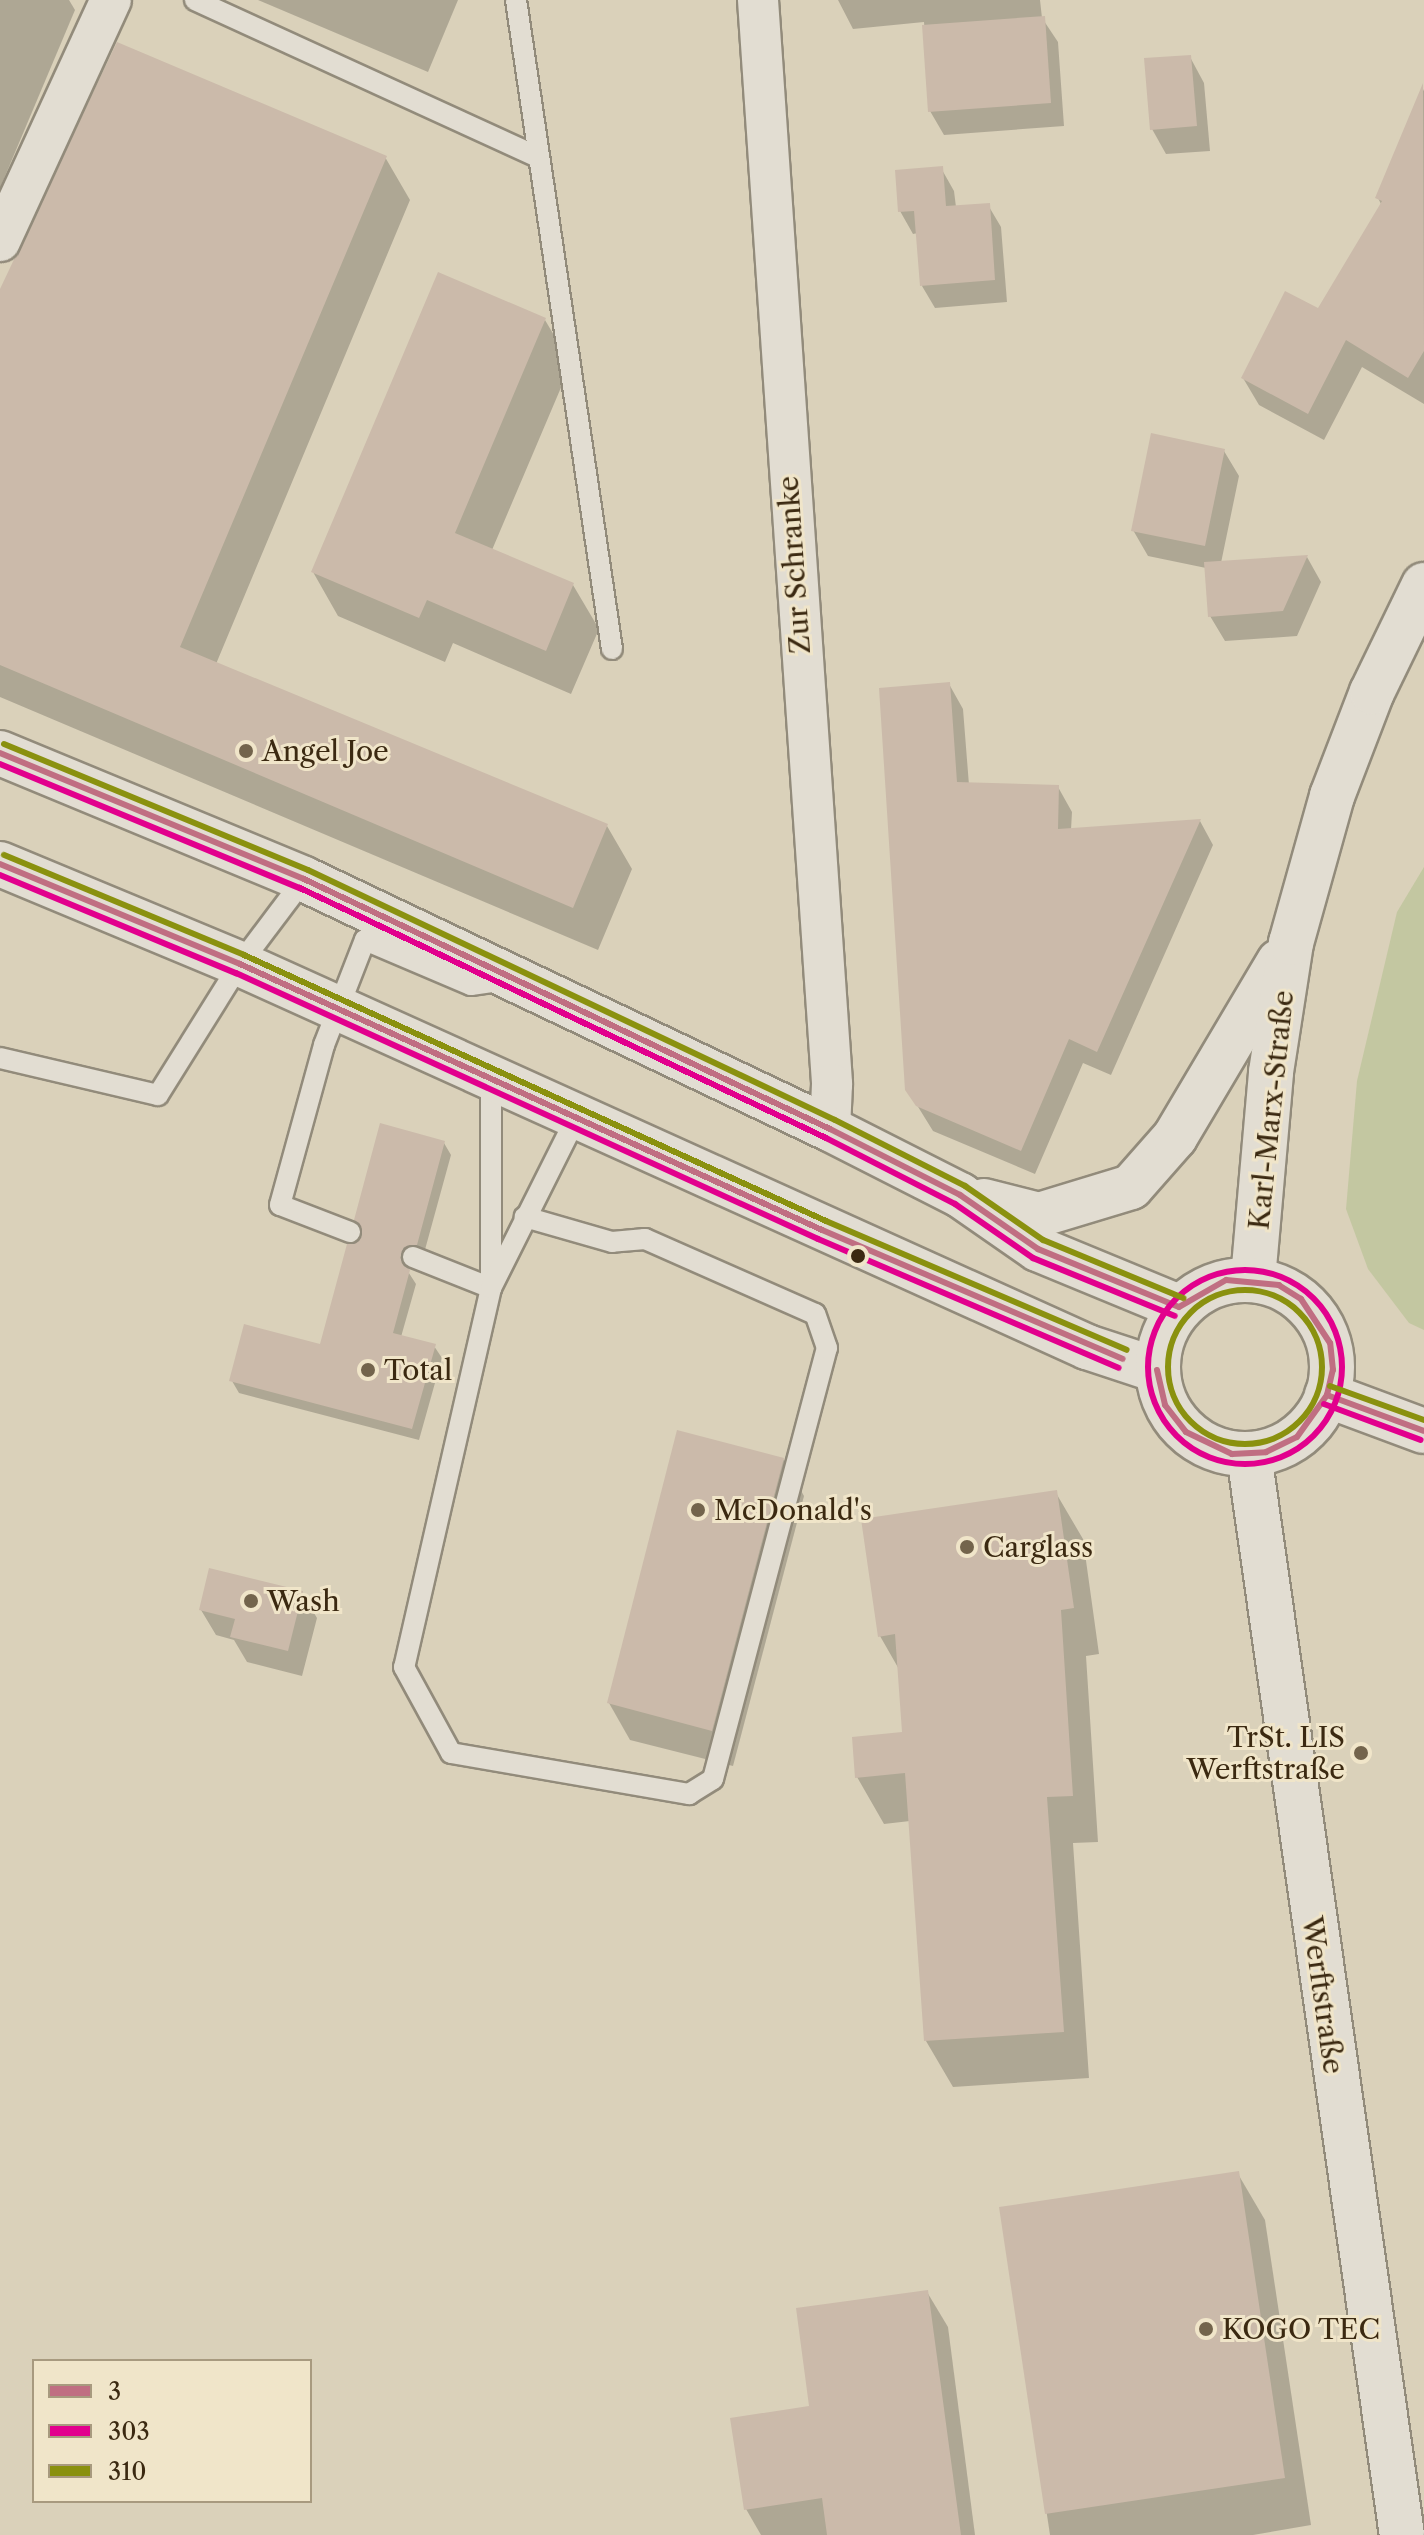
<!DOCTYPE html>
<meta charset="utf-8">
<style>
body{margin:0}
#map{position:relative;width:1424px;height:2535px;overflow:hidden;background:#dad1ba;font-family:"Libre Caslon Text",serif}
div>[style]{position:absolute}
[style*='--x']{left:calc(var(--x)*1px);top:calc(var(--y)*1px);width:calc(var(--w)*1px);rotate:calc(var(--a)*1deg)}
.green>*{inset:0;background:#c3c7a1}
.shadow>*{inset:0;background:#0003}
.building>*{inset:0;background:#cbbaaa}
.roads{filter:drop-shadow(2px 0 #928b7b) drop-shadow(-2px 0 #928b7b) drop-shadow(0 2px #928b7b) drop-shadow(0 -2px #928b7b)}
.service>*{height:20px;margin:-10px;padding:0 10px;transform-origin:10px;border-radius:10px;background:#e2ddd2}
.minor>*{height:40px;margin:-20px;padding:0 20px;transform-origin:20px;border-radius:20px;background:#e2ddd2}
.tertiary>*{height:44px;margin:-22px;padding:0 22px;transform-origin:22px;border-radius:22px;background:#e2ddd2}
.secondary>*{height:44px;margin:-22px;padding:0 22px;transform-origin:22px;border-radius:22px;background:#e2ddd2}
.secondary>.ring{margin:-22px;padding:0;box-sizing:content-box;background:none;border:44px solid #e2ddd2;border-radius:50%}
.bus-1>*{height:6px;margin:-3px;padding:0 3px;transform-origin:3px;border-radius:3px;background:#c06e82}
.bus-2>*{height:6px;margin:-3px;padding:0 3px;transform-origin:3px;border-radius:3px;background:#e2008d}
.bus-2>.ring{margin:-3px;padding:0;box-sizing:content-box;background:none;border:6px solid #e2008d;border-radius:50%}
.bus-3>*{height:6px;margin:-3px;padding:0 3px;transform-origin:3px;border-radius:3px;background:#8a910f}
.bus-3>.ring{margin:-3px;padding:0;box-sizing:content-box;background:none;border:6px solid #8a910f;border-radius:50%}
.dots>*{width:22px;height:22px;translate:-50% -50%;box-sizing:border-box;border:4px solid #f0e5c9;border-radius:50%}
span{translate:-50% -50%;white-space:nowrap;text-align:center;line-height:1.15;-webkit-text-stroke:6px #f0e5c9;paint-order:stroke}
.street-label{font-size:28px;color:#3b2911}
.poi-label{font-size:28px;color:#3b2911}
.left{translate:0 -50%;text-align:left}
.right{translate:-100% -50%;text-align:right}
.legend{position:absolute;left:32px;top:2359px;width:280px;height:144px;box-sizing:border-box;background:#f0e5c9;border:2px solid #a89a7f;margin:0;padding:10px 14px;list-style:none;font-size:24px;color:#3b2911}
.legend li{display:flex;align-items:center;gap:16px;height:40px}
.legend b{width:40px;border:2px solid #a89a7f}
</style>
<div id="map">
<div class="green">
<i style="clip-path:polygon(1424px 867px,1424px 1330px,1409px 1323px,1368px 1269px,1346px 1209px,1357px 1081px,1397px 912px)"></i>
</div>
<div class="shadow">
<i style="clip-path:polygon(0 0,69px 0,75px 10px,0 188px)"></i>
<i style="clip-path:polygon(258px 0,458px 0,428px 72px)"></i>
<i style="clip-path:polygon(838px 0,1040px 0,1042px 18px,1058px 42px,1064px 126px,944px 135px,930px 111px,924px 22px,853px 29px)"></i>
<i style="clip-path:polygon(1190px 57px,1204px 83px,1210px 151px,1166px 154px,1152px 129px)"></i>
<i style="clip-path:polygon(1424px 89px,1424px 404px,1362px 367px,1324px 440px,1259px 405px,1243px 378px,1319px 310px,1382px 206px,1378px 198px)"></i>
<i style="clip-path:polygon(385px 157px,410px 200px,216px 664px,607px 826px,632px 869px,598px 950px,0 697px,0 294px)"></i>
<i style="clip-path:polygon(941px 168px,954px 191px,956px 207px,988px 205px,1001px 227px,1007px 302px,935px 308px,922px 286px,918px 233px,913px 234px,900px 211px)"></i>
<i style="clip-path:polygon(545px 320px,571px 364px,492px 550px,573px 585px,599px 629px,571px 694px,453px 643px,445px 662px,338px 616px,313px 572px)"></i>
<i style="clip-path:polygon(1224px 451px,1239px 476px,1221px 563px,1307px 557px,1321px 582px,1297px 636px,1225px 641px,1210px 616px,1206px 568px,1148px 556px,1133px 530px)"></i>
<i style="clip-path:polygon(949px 684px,963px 709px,969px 785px,1058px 787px,1072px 812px,1071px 830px,1200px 821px,1213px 845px,1111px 1075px,1083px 1063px,1035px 1174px,933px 1131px,907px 1089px)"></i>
<i style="clip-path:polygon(444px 1143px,451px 1155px,423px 1257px,411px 1259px,407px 1270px,416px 1284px,401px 1337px,434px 1346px,442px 1358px,419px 1440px,239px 1393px,232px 1381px,321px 1346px,365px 1237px)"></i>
<i style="clip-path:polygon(783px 1459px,804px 1496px,733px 1766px,630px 1740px,609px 1703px)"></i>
<i style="clip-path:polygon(1056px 1493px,1083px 1539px,1099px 1654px,1086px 1656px,1098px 1842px,1073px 1843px,1089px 2078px,953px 2087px,926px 2041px,910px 1821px,884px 1824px,857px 1777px,904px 1734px,900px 1671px,880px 1636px)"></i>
<i style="clip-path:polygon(302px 1593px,317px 1618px,302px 1676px,247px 1662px,234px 1640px,216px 1635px,201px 1610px)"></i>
<i style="clip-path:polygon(1238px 2174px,1265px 2220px,1311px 2525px,1253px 2535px,1050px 2535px,1001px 2209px)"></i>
<i style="clip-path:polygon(927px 2292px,948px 2327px,975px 2535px,761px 2535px,746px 2509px,811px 2408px)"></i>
</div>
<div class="building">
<i style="clip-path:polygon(1045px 16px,1051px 103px,928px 112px,922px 25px)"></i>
<i style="clip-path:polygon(117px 42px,387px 156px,180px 647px,608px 824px,573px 908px,0 665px,0 289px)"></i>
<i style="clip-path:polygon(1191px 55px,1197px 126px,1150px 130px,1144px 58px)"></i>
<i style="clip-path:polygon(1423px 83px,1424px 351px,1408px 378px,1346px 340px,1308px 414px,1241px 378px,1285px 291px,1318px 308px,1382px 201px,1375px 198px)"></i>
<i style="clip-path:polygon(943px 166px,946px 206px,990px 203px,995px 280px,920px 286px,914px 211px,898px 212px,895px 170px)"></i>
<i style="clip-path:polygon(438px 272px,546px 318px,455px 533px,574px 583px,546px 651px,427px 600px,419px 618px,311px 572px)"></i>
<i style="clip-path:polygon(1151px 433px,1225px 449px,1205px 546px,1131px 531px)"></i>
<i style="clip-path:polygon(1308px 555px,1283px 611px,1208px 617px,1204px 562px)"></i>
<i style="clip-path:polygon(950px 682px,957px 782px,1059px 785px,1058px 829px,1201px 819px,1097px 1052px,1069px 1039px,1021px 1151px,916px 1106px,905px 1090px,879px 688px)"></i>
<i style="clip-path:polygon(380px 1123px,445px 1141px,417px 1245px,404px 1247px,400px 1258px,410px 1270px,393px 1333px,436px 1344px,412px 1429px,229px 1381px,244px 1324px,320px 1344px,347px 1244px,362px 1236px,354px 1220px)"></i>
<i style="clip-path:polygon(677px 1430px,784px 1458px,712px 1731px,607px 1703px)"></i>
<i style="clip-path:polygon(1057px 1490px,1074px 1608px,1061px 1610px,1073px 1796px,1047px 1797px,1064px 2032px,924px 2041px,905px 1773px,855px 1778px,852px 1737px,902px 1732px,895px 1634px,878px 1637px,861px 1519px)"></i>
<i style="clip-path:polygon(209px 1568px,303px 1591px,288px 1651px,230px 1637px,235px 1619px,199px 1610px)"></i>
<i style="clip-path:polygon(1239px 2171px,1285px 2478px,1045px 2514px,999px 2207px)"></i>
<i style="clip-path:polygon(928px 2290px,961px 2535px,827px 2535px,822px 2498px,744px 2510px,730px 2418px,809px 2406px,796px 2308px)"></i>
</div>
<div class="roads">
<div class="service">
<i style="--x:195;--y:0;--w:377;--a:24.6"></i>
<i style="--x:516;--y:0;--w:656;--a:81.59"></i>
<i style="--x:0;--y:1058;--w:162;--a:13.2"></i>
<i style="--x:158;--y:1095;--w:155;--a:-58"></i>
<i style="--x:240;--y:964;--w:106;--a:-53"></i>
<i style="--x:491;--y:1079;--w:209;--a:90"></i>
<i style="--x:491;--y:1288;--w:389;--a:102.9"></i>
<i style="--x:404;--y:1667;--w:98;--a:61.3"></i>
<i style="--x:451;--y:1753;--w:242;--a:9.8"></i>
<i style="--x:689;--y:1794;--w:28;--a:-32"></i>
<i style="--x:713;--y:1779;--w:446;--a:-75.2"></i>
<i style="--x:827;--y:1348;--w:36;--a:-109"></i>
<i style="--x:815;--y:1314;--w:186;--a:-156.2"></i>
<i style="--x:645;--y:1239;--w:33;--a:175"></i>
<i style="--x:612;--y:1242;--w:91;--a:-164"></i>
<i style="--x:350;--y:1232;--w:75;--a:-158.9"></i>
<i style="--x:280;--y:1205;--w:166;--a:-74.6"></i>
<i style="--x:324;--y:1045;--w:113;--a:-68.7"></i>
<i style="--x:365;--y:940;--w:115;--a:23"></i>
<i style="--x:471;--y:985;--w:28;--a:-8"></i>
<i style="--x:413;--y:1257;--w:84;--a:21.7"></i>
<i style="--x:491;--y:1288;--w:190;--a:-63.4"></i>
</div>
<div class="minor">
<i style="--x:758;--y:0;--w:1087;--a:86.09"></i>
<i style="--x:832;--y:1084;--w:45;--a:92.5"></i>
<i style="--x:0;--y:241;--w:265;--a:-65.3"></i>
</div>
<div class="tertiary">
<i style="--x:1327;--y:1395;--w:103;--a:20.4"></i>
<i style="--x:1249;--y:1455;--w:1091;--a:81.94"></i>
</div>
<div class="secondary">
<i style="--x:0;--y:753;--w:329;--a:22.5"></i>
<i style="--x:304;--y:879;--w:582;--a:25.42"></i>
<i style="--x:830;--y:1129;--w:146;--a:26.9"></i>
<i style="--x:960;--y:1195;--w:95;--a:34.7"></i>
<i style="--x:1038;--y:1249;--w:152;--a:22.4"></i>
<i style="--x:0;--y:864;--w:260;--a:22.6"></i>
<i style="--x:240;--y:964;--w:930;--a:24.33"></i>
<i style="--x:1087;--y:1347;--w:74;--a:18.2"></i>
<i style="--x:984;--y:1201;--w:57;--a:14.3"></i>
<i style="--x:1039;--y:1215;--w:96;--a:-16.9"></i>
<i style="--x:1131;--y:1187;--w:67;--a:-48.7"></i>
<i style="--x:1175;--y:1137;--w:204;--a:-59.3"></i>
<i style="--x:1253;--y:1279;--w:208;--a:-85"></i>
<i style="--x:1271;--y:1072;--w:131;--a:-81.2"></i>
<i style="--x:1291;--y:943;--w:153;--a:-74.4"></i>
<i style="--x:1332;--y:796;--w:111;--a:-69"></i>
<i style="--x:1372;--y:692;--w:119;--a:-64.1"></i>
<i class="ring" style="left:1158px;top:1280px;width:130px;height:130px"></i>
</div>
</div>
<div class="bus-1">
<i style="--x:0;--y:753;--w:329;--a:22.5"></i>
<i style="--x:304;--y:879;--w:582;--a:25.42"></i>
<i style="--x:830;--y:1129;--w:146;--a:26.9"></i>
<i style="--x:960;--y:1195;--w:95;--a:34.7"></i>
<i style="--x:1038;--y:1249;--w:152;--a:22.4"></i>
<i style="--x:0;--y:864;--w:260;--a:22.6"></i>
<i style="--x:240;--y:964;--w:640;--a:24.56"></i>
<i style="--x:822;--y:1230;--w:327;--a:23.2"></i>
<i style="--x:1157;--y:1370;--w:36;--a:77"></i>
<i style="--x:1165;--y:1405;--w:34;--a:52"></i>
<i style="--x:1186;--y:1432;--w:51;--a:25.6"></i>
<i style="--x:1232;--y:1454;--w:34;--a:-3"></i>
<i style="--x:1266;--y:1452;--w:34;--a:-26"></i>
<i style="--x:1297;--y:1437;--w:52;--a:-54.5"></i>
<i style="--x:1327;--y:1395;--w:26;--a:-77"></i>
<i style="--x:1333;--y:1370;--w:27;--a:-96"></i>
<i style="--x:1330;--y:1343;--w:53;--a:-123.4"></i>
<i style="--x:1301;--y:1299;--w:26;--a:-148"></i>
<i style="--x:1279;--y:1285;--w:53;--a:-174.6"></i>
<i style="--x:1226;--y:1280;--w:54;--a:150.1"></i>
<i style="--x:1327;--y:1395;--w:103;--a:20.4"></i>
</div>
<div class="bus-2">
<i style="--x:0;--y:764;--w:325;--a:22.5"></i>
<i style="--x:300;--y:888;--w:582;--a:25.42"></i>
<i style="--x:826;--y:1138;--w:145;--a:27.1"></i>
<i style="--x:955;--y:1204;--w:95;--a:34.7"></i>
<i style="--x:1033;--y:1258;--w:153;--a:22.2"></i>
<i style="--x:0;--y:875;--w:256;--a:22.6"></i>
<i style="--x:236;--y:973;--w:640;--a:24.56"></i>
<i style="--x:818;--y:1239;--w:327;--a:23.2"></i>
<i class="ring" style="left:1148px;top:1270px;width:188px;height:188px"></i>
<i style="--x:1324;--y:1404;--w:103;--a:20.4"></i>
</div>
<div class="bus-3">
<i style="--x:4;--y:744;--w:329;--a:22.5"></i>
<i style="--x:308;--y:870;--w:583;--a:25.38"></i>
<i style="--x:835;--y:1120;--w:146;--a:26.9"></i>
<i style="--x:965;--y:1186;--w:95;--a:34.7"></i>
<i style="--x:1043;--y:1240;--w:152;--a:22.5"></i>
<i style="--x:4;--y:855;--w:260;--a:22.6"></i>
<i style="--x:244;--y:955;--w:640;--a:24.56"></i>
<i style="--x:826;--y:1221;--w:327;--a:23.2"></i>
<i class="ring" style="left:1168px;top:1290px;width:148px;height:148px"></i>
<i style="--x:1330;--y:1386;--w:100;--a:19.9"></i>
</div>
<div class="dots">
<i style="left:246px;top:751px;background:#73644c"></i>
<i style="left:858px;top:1256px;background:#3b2911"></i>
<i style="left:368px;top:1370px;background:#73644c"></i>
<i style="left:698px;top:1510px;background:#73644c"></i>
<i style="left:967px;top:1547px;background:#73644c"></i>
<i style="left:251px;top:1601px;background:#73644c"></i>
<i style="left:1361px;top:1753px;background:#73644c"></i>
<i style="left:1206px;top:2329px;background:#73644c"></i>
</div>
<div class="street-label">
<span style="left:794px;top:565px;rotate:-94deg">Zur Schranke</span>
<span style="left:1271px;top:1110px;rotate:-84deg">Karl-Marx-Straße</span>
<span style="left:1323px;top:1995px;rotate:82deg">Werftstraße</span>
</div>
<div class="poi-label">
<span class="left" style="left:262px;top:751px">Angel Joe</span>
<span class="left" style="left:384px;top:1370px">Total</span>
<span class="left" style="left:714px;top:1510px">McDonald's</span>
<span class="left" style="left:983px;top:1547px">Carglass</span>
<span class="left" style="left:267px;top:1601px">Wash</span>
<span class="right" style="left:1345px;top:1753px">TrSt. LIS<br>Werftstraße</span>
<span class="left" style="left:1222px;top:2329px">KOGO TEC</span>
</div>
<ul class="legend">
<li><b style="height:10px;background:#c06e82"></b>3</li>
<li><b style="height:10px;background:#e2008d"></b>303</li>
<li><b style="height:10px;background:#8a910f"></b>310</li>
</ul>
</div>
